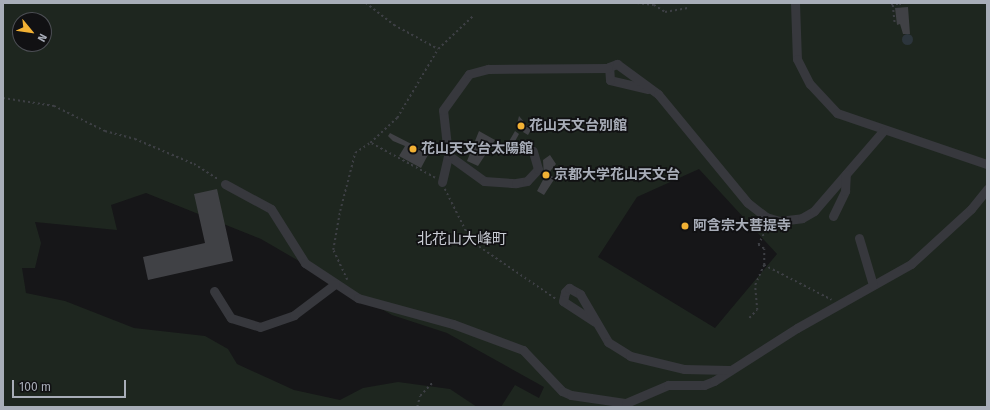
<!DOCTYPE html>
<meta charset="utf-8">
<style>
body{margin:0}
#map{position:relative;width:990px;height:410px;overflow:hidden;background:#161618;font-family:"Fira Sans","Noto Sans JP",sans-serif}
div>[style]{position:absolute}
[style*='--x']{left:calc(var(--x)*1px);top:calc(var(--y)*1px);width:calc(var(--w)*1px);rotate:calc(var(--a)*1deg)}
.green>*{inset:0;background:#1e261f}
.water>*{inset:0;background:#2c353c}
.round{border-radius:50%}
.building>*{inset:0;background:#404145}
.path>*{height:1.5px;margin-top:-0.75px;transform-origin:0;background:repeating-linear-gradient(90deg,#3d3f44 0 2px,transparent 0 5px)}
.minor>*{height:9px;margin:-4.5px;padding:0 4.5px;transform-origin:4.5px;border-radius:4.5px;background:#37383d}
.dots>*{width:11px;height:11px;translate:-50% -50%;box-sizing:border-box;border:2px solid #111113;border-radius:50%}
span{translate:-50% -50%;white-space:nowrap;text-align:center;line-height:1.15;-webkit-text-stroke:3.5px #111113;paint-order:stroke}
.poi-label{font-size:14px;color:#a8adb8;font-weight:700}
.left{translate:0 -50%;text-align:left}
.neighbourhood-label{font-size:15px;color:#c9ccd4}
.frame{position:absolute;inset:0;border:4px solid #a8adb8;pointer-events:none}
.north{position:absolute;left:12px;top:12px;width:40px;height:40px;box-sizing:border-box;background:#111113;border:1px solid #4d4f55;border-radius:50%;rotate:119deg;font-size:11px;font-weight:700;line-height:16px;text-align:center;color:#a8adb8}
.north::after{content:'';display:block;margin:auto;width:14px;height:18px;background:#f2b134;clip-path:polygon(50% 0,100% 100%,50% 72%,0 100%)}
.scale{position:absolute;left:12px;top:380px;width:114px;height:18px;box-sizing:border-box;border:2px solid #a8adb8;border-top:0;padding-left:5px;font-size:12px;line-height:14px;white-space:nowrap;color:#a8adb8;-webkit-text-stroke:3px #111113;paint-order:stroke}
</style>
<div id="map">
<div class="green">
<i style="clip-path:polygon(evenodd,3px 3px,987px 3px,987px 407px,501px 407px,515px 385px,539px 398px,544px 387px,447px 333px,392px 315px,261px 239px,146px 193px,111px 205px,117px 230px,35px 222px,41px 243px,35px 268px,22px 268px,26px 293px,65px 301px,134px 328px,205px 336px,228px 349px,237px 364px,294px 390px,340px 400px,363px 388px,398px 382px,450px 389px,477px 407px,3px 407px,3px 3px,20px 20px,44px 20px,44px 44px,20px 44px,20px 20px,3px 3px,699px 169px,777px 254px,715px 328px,598px 257px,637px 197px,699px 169px)"></i>
</div>
<div class="water">
<i class="round" style="left:901.5px;top:33.5px;width:11px;height:11px"></i>
</div>
<div class="building">
<i style="clip-path:polygon(908px 7px,910px 34px,903px 34px,900px 24px,897px 25px,895px 8px)"></i>
<i style="clip-path:polygon(519px 116px,525px 123px,521px 131px,516px 128px)"></i>
<i style="clip-path:polygon(526px 125px,532px 128px,528px 135px,523px 132px)"></i>
<i style="clip-path:polygon(479px 131px,495px 140px,478px 166px,467px 161px)"></i>
<i style="clip-path:polygon(515px 131px,519px 134px,513px 145px,508px 143px)"></i>
<i style="clip-path:polygon(390px 133px,429px 153px,421px 168px,399px 156px,405px 146px,393px 141px,388px 136px)"></i>
<i style="clip-path:polygon(550px 155px,556px 164px,548px 174px,555px 178px,544px 195px,537px 191px,544px 178px,543px 160px)"></i>
<i style="clip-path:polygon(217px 189px,233px 261px,148px 280px,143px 257px,205px 243px,194px 194px)"></i>
</div>
<div class="path">
<i style="--x:366;--y:3;--w:36;--a:38"></i>
<i style="--x:394;--y:25;--w:50;--a:28.6"></i>
<i style="--x:438;--y:49;--w:48;--a:-43.3"></i>
<i style="--x:523;--y:3;--w:35;--a:0"></i>
<i style="--x:637;--y:3;--w:17;--a:7"></i>
<i style="--x:654;--y:5;--w:13;--a:32"></i>
<i style="--x:665;--y:12;--w:23;--a:-10"></i>
<i style="--x:900;--y:3;--w:5;--a:68"></i>
<i style="--x:891;--y:4;--w:9;--a:0"></i>
<i style="--x:893;--y:5;--w:20;--a:84"></i>
<i style="--x:3;--y:98;--w:52;--a:8.9"></i>
<i style="--x:54;--y:106;--w:57;--a:26.1"></i>
<i style="--x:105;--y:131;--w:31;--a:15"></i>
<i style="--x:135;--y:139;--w:64;--a:23"></i>
<i style="--x:194;--y:164;--w:28;--a:32"></i>
<i style="--x:435;--y:178;--w:74;--a:-151.7"></i>
<i style="--x:370;--y:143;--w:37;--a:-43"></i>
<i style="--x:397;--y:118;--w:80;--a:-59.3"></i>
<i style="--x:445;--y:189;--w:58;--a:63.4"></i>
<i style="--x:471;--y:241;--w:103;--a:34.3"></i>
<i style="--x:764;--y:265;--w:76;--a:27.2"></i>
<i style="--x:347;--y:280;--w:33;--a:-115"></i>
<i style="--x:333;--y:250;--w:40;--a:-80"></i>
<i style="--x:340;--y:211;--w:60;--a:-75.5"></i>
<i style="--x:355;--y:153;--w:18;--a:-34"></i>
<i style="--x:749;--y:318;--w:11;--a:-45"></i>
<i style="--x:757;--y:310;--w:25;--a:-95"></i>
<i style="--x:755;--y:285;--w:22;--a:-66"></i>
<i style="--x:764;--y:265;--w:16;--a:-90"></i>
<i style="--x:764;--y:249;--w:7;--a:-146"></i>
<i style="--x:758;--y:245;--w:22;--a:-63"></i>
<i style="--x:417;--y:407;--w:11;--a:-75"></i>
<i style="--x:420;--y:396;--w:19;--a:-47"></i>
</div>
<div class="minor">
<i style="--x:795;--y:3;--w:56;--a:88"></i>
<i style="--x:797;--y:59;--w:28;--a:63"></i>
<i style="--x:810;--y:84;--w:40;--a:47"></i>
<i style="--x:837;--y:113;--w:158;--a:18.8"></i>
<i style="--x:648;--y:89;--w:39;--a:-167"></i>
<i style="--x:610;--y:80;--w:13;--a:-94"></i>
<i style="--x:609;--y:67;--w:9;--a:-21"></i>
<i style="--x:617;--y:64;--w:51;--a:36.2"></i>
<i style="--x:658;--y:94;--w:141;--a:50.5"></i>
<i style="--x:748;--y:203;--w:23;--a:38"></i>
<i style="--x:766;--y:217;--w:14;--a:17"></i>
<i style="--x:779;--y:221;--w:23;--a:-7"></i>
<i style="--x:802;--y:218;--w:14;--a:-30"></i>
<i style="--x:814;--y:211;--w:106;--a:-49.2"></i>
<i style="--x:448;--y:155;--w:44;--a:35.8"></i>
<i style="--x:484;--y:181;--w:32;--a:4"></i>
<i style="--x:516;--y:183;--w:11;--a:-10"></i>
<i style="--x:527;--y:181;--w:16;--a:-47"></i>
<i style="--x:538;--y:169;--w:19;--a:-106"></i>
<i style="--x:442;--y:182;--w:28;--a:-77"></i>
<i style="--x:448;--y:155;--w:45;--a:-96.3"></i>
<i style="--x:443;--y:110;--w:44;--a:-54.2"></i>
<i style="--x:469;--y:74;--w:20;--a:-15"></i>
<i style="--x:488;--y:69;--w:120;--a:-0.5"></i>
<i style="--x:225;--y:184;--w:52;--a:28.5"></i>
<i style="--x:271;--y:209;--w:64;--a:57.8"></i>
<i style="--x:305;--y:263;--w:64;--a:33.4"></i>
<i style="--x:358;--y:298;--w:98;--a:15.3"></i>
<i style="--x:453;--y:324;--w:75;--a:20.4"></i>
<i style="--x:523;--y:350;--w:57;--a:46.4"></i>
<i style="--x:562;--y:391;--w:10;--a:24"></i>
<i style="--x:571;--y:395;--w:56;--a:8.3"></i>
<i style="--x:626;--y:403;--w:46;--a:-23.2"></i>
<i style="--x:668;--y:385;--w:36;--a:0"></i>
<i style="--x:704;--y:385;--w:11;--a:-22"></i>
<i style="--x:714;--y:381;--w:98;--a:-32.6"></i>
<i style="--x:797;--y:328;--w:131;--a:-29.3"></i>
<i style="--x:911;--y:264;--w:81;--a:-42.5"></i>
<i style="--x:971;--y:209;--w:26;--a:-51"></i>
<i style="--x:833;--y:216;--w:28;--a:-64"></i>
<i style="--x:845;--y:191;--w:17;--a:-87"></i>
<i style="--x:859;--y:238;--w:49;--a:73.4"></i>
<i style="--x:214;--y:291;--w:32;--a:58"></i>
<i style="--x:231;--y:318;--w:30;--a:17"></i>
<i style="--x:260;--y:327;--w:36;--a:-19"></i>
<i style="--x:294;--y:315;--w:51;--a:-37.1"></i>
<i style="--x:595;--y:322;--w:38;--a:-147"></i>
<i style="--x:563;--y:301;--w:9;--a:-77"></i>
<i style="--x:565;--y:292;--w:6;--a:-45"></i>
<i style="--x:569;--y:288;--w:13;--a:29"></i>
<i style="--x:580;--y:294;--w:56;--a:59.7"></i>
<i style="--x:608;--y:342;--w:26;--a:32"></i>
<i style="--x:630;--y:356;--w:56;--a:13.5"></i>
<i style="--x:684;--y:369;--w:45;--a:1.3"></i>
</div>
<div class="dots">
<i style="left:521px;top:126px;background:#f2b134"></i>
<i style="left:413px;top:149px;background:#f2b134"></i>
<i style="left:546px;top:175px;background:#f2b134"></i>
<i style="left:685px;top:226px;background:#f2b134"></i>
</div>
<div class="poi-label">
<span class="left" style="left:529px;top:126px">花山天文台別館</span>
<span class="left" style="left:421px;top:149px">花山天文台太陽館</span>
<span class="left" style="left:554px;top:175px">京都大学花山天文台</span>
<span class="left" style="left:693px;top:226px">阿含宗大菩提寺</span>
</div>
<div class="neighbourhood-label">
<span style="left:462px;top:240px">北花山大峰町</span>
</div>
<div class="frame"></div>
<div class="north">N</div>
<div class="scale">100 m</div>
</div>
